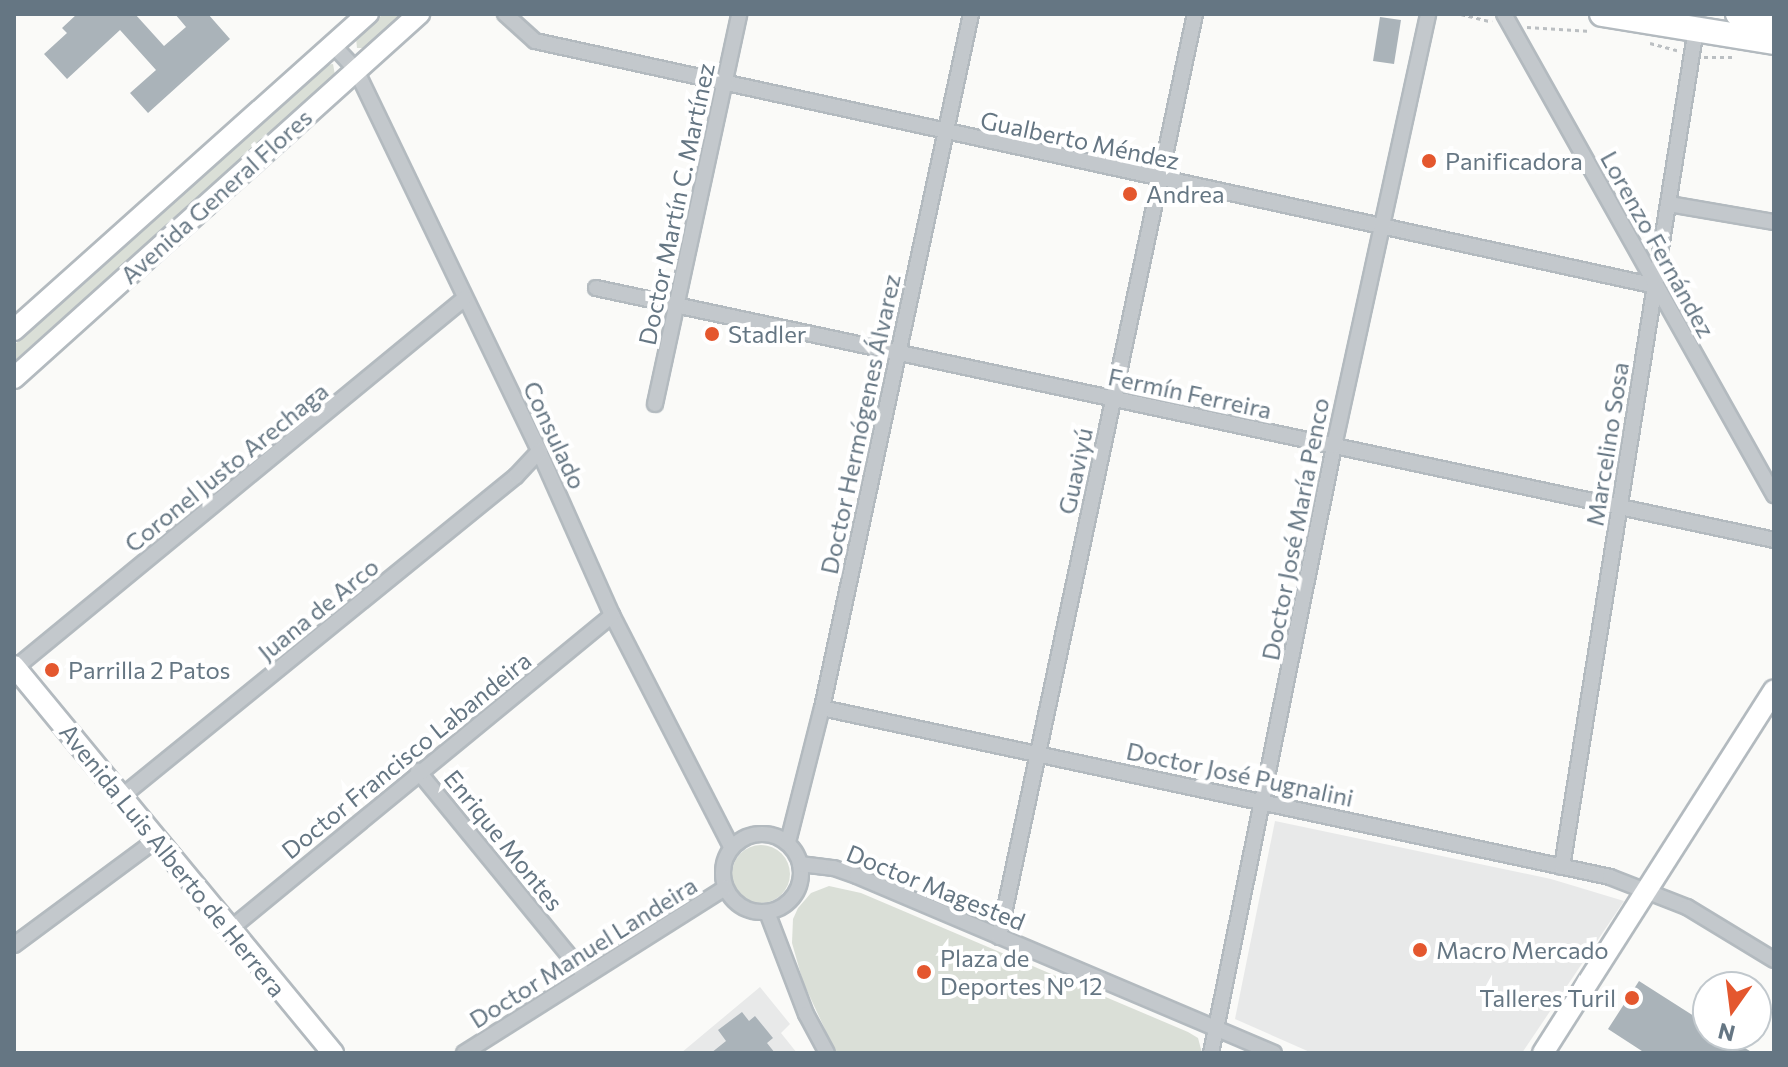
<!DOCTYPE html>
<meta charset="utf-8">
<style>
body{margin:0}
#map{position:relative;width:1788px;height:1067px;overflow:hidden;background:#fafaf8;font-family:Commissioner,sans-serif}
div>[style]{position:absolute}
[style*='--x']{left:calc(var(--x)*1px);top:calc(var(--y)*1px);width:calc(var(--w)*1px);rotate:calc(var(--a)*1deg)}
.built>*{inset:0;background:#e8e9e9}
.green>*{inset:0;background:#dadfd7}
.round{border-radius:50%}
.building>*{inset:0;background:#aab3b9}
.path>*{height:3px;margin-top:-1.5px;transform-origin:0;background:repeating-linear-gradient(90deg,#bbbfc2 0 4px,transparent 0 8px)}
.roads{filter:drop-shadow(2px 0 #b3babf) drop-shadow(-2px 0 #b3babf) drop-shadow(0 2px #b3babf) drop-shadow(0 -2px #b3babf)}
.street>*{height:14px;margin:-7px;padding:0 7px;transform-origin:7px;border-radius:7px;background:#c3c8cc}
.street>.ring{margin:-7px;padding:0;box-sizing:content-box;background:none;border:14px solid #c3c8cc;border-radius:50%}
.secondary>*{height:20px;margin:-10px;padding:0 10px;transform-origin:10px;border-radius:10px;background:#fff}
.primary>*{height:24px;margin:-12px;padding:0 12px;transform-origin:12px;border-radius:12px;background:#fff}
.dots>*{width:22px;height:22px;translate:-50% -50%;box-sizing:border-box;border:4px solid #fff;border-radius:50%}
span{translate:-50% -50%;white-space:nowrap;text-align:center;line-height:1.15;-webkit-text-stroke:8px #fff;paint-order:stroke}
.street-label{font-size:24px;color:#657683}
.poi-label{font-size:24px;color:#657683}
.left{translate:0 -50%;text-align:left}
.right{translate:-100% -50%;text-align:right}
.frame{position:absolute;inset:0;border:16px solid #657683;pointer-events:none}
.north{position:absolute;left:1692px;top:971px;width:80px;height:80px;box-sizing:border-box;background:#fff;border:2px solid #c1c8cd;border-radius:50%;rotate:194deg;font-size:22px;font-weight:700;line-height:32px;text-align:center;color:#657683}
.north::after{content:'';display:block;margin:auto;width:28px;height:36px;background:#e4572e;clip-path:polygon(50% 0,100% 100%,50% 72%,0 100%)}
</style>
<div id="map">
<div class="built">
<i style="clip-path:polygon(1275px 821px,1551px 879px,1624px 901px,1522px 1053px,1312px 1053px,1235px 1019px)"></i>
<i style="clip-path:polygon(760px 987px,790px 1024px,781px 1033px,797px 1053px,681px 1053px)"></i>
</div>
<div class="green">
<i style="clip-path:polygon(383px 14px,402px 14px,364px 48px,357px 48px,356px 38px)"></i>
<i style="clip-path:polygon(333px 64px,335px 75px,14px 361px,14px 345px,326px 65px)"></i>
<i class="round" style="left:732px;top:845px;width:58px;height:58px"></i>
<i style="clip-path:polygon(829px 886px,861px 893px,1188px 1032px,1198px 1038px,1202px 1053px,836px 1053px,803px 982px,792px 943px,793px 919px,798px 908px,811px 893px)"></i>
</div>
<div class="building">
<i style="clip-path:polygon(77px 14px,135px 14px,164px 46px,186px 27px,175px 14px,208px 14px,230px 39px,148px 113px,130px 93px,156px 70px,120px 30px,67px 79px,44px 54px,67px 33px,62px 28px)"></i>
<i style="clip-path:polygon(1380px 17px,1401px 20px,1394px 64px,1373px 61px)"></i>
<i style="clip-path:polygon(1639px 981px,1708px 1025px,1708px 1035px,1724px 1035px,1753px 1053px,1645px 1053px,1608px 1029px)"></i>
<i style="clip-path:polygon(742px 1012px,749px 1021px,755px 1016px,773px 1038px,767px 1043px,775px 1053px,711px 1053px,726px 1041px,718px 1030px)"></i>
</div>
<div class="path">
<i style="--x:1461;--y:14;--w:32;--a:14"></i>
<i style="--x:1527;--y:27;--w:64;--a:3.6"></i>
<i style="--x:1650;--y:43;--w:28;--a:15"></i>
<i style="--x:1704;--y:57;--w:32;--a:0"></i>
</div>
<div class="roads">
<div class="street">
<i style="--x:505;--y:14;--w:40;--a:42"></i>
<i style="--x:535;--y:41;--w:1147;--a:12.33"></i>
<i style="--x:1504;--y:14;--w:552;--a:60.69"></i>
<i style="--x:333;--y:45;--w:34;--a:47"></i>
<i style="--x:356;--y:70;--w:423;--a:64.3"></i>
<i style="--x:539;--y:451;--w:180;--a:66"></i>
<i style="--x:612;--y:615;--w:261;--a:62.8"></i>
<i style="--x:1669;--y:204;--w:107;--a:9.7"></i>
<i style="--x:596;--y:288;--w:1205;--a:12.07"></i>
<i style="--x:655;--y:404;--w:399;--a:-77.8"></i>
<i style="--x:14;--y:669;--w:584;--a:-39.44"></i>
<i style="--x:822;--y:708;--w:806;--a:12.1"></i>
<i style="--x:1610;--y:877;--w:83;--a:21.3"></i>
<i style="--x:1687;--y:907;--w:102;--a:31.3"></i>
<i style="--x:418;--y:771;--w:264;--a:50.7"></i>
<i style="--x:121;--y:797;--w:509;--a:-39.1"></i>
<i style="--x:516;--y:476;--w:34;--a:-47"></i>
<i class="ring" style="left:723px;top:834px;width:64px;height:64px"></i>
<i style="--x:788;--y:842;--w:138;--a:-75.8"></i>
<i style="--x:822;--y:708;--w:710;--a:-77.88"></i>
<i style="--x:800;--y:864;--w:34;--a:7"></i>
<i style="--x:834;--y:868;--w:24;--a:19"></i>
<i style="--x:857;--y:876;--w:453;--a:23"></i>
<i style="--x:1562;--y:867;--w:849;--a:-80.92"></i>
<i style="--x:767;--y:912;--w:109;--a:69.1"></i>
<i style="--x:806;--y:1014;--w:44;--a:61.7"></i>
<i style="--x:229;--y:930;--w:496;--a:-39.4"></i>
<i style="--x:999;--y:937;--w:944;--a:-78.01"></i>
<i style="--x:14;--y:945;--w:177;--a:-36.5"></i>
<i style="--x:464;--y:1053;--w:309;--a:-32.3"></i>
<i style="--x:1211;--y:1053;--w:619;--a:-78.54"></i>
<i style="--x:1334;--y:446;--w:442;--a:-77.7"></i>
</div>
<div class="secondary">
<i style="--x:14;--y:330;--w:475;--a:-41.8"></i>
<i style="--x:14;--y:378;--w:545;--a:-41.95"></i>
<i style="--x:14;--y:666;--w:502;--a:50.5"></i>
<i style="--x:1543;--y:1053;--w:430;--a:-57.5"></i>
</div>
<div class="primary">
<i style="--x:1602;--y:14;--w:174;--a:9.2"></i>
<i style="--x:1738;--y:14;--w:36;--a:9"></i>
</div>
</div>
<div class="dots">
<i style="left:1429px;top:161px;background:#e4572e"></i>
<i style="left:1130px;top:194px;background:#e4572e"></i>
<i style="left:712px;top:334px;background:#e4572e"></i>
<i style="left:52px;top:670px;background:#e4572e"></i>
<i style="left:1420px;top:950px;background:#e4572e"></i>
<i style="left:924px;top:972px;background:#e4572e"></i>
<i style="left:1632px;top:998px;background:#e4572e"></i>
</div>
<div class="street-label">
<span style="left:1080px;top:140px;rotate:12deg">Gualberto Méndez</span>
<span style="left:216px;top:196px;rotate:-42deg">Avenida General Flores</span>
<span style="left:676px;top:204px;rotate:-78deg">Doctor Martín C. Martínez</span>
<span style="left:1658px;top:244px;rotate:61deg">Lorenzo Fernández</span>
<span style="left:1190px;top:393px;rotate:12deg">Fermín Ferreira</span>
<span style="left:860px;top:424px;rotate:-78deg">Doctor Hermógenes Álvarez</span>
<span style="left:555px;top:435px;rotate:65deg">Consulado</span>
<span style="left:1607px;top:444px;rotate:-81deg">Marcelino Sosa</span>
<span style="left:226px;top:467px;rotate:-39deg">Coronel Justo Arechaga</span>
<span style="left:1075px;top:471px;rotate:-78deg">Guaviyú</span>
<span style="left:1295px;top:529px;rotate:-79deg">Doctor José María Penco</span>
<span style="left:318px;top:609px;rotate:-39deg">Juana de Arco</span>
<span style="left:406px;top:755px;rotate:-39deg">Doctor Francisco Labandeira</span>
<span style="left:1240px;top:774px;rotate:12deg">Doctor José Pugnalini</span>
<span style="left:504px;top:840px;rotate:51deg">Enrique Montes</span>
<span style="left:173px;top:860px;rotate:51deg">Avenida Luis Alberto de Herrera</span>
<span style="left:936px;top:887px;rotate:22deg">Doctor Magested</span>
<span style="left:583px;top:952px;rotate:-32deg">Doctor Manuel Landeira</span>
</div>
<div class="poi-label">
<span class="left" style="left:1445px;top:161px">Panificadora</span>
<span class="left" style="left:1146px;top:194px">Andrea</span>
<span class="left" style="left:728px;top:334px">Stadler</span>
<span class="left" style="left:68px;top:670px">Parrilla 2 Patos</span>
<span class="left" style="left:1436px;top:950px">Macro Mercado</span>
<span class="left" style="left:940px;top:972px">Plaza de<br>Deportes Nº 12</span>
<span class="right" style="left:1616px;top:998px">Talleres Turil</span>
</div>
<div class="frame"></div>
<div class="north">N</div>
</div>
